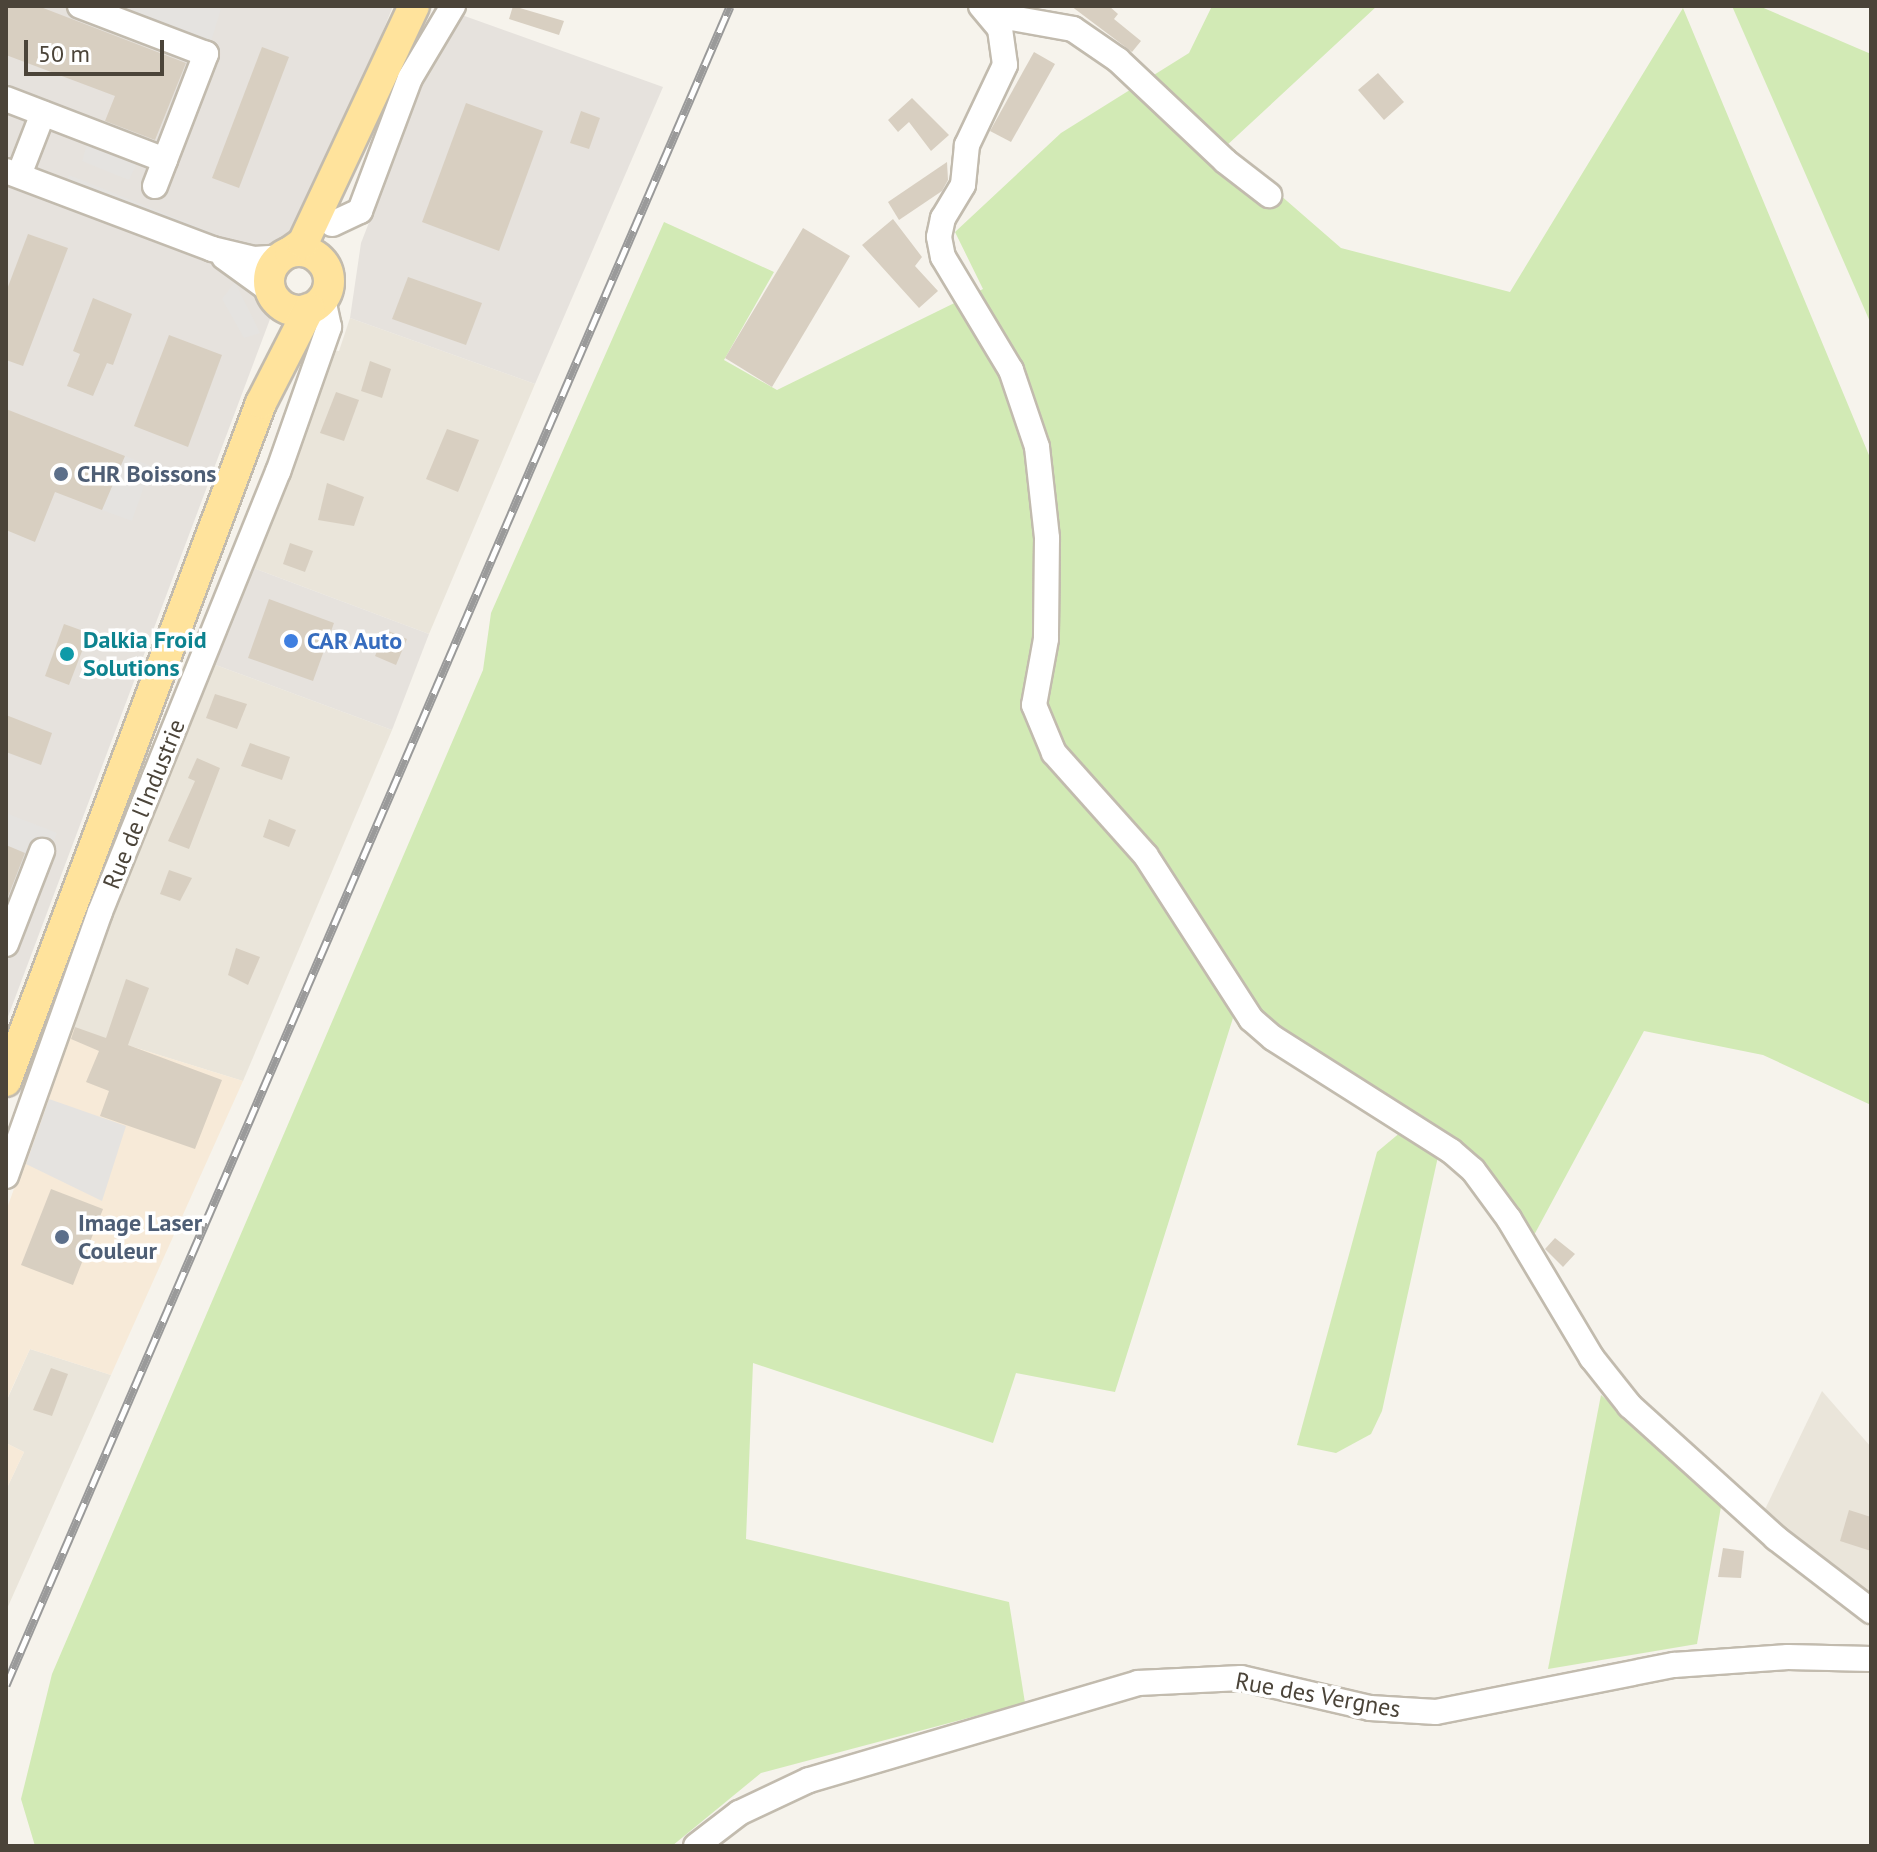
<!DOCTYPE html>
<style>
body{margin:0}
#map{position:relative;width:1877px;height:1852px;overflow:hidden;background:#f6f3ec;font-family:"PT Sans",sans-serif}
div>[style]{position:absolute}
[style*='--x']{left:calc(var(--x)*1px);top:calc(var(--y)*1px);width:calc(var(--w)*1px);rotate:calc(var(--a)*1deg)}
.residential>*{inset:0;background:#eae5da}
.commercial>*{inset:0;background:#f7ead8}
.industrial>*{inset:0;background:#e6e2dd}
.green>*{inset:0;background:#d2eab5}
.parking>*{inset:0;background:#e5e3e0}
.building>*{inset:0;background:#d8cfc1}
.roads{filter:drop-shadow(2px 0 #c2bbae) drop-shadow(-2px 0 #c2bbae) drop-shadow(0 2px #c2bbae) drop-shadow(0 -2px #c2bbae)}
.minor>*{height:24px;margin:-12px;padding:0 12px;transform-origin:12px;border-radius:12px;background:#fff}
.major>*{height:30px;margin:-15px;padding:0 15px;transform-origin:15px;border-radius:15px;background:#ffe39c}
.major>.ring{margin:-15px;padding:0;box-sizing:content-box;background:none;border:30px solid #ffe39c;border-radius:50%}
.rail>*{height:9px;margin-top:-4.5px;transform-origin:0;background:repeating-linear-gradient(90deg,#fff 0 18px,#9a9a9a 0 36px);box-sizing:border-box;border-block:2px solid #9a9a9a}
.dots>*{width:22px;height:22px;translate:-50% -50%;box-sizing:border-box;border:4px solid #fff;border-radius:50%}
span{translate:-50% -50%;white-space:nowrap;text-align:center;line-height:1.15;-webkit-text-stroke:7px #fff;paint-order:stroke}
.service-label{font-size:24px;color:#4e5e75;font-weight:700}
.left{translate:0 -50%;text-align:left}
.culture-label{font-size:24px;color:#0d838f;font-weight:700}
.shop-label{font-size:24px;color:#366cbe;font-weight:700}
.street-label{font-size:24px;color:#4b4439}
.frame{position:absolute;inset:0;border:8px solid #4b4439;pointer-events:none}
.scale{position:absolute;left:24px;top:40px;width:140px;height:36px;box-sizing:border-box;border:4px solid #4b4439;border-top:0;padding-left:10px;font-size:24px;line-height:28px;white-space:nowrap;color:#4b4439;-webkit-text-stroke:6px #fff;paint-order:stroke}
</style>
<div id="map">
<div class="residential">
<i style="clip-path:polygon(350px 318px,535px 384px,429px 634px,251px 567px,330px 350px,339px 351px)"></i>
<i style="clip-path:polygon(213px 664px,392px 730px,243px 1081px,72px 1028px,106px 926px)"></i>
<i style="clip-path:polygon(30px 1349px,111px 1375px,6px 1611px,6px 1490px,24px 1452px,6px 1443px,6px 1402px)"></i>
<i style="clip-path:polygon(1822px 1391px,1871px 1447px,1871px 1621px,1756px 1528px)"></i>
</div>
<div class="commercial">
<i style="clip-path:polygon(72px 1028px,243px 1081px,111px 1375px,30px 1349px,6px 1401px,6px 1211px)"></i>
<i style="clip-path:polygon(6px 1443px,24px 1452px,6px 1490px)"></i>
</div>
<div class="industrial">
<i style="clip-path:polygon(6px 6px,393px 6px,305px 226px,6px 1022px)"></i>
<i style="clip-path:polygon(459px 14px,663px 87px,535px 384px,350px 318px,361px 243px,421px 89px)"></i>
<i style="clip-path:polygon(251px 567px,429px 634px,392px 730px,213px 664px)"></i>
</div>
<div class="green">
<i style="clip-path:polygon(1212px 6px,1377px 6px,1225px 147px,1341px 248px,1510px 292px,1683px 8px,1871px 460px,1871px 1105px,1763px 1055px,1644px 1031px,1533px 1237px,1484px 1166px,1270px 1022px,1169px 900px,1233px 1018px,1115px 1392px,1016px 1373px,993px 1443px,753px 1363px,746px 1539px,1009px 1602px,1025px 1703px,761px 1773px,672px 1846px,35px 1846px,21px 1799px,52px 1674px,483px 670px,491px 613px,664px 222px,774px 272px,724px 360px,777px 390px,983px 289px,955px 232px,1061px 133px,1189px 53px)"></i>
<i style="clip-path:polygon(1732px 6px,1759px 6px,1871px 54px,1871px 324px)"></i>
<i style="clip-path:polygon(1402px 1131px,1439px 1152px,1382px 1411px,1371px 1434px,1336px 1453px,1297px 1445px,1377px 1152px)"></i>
<i style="clip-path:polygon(1601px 1395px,1722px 1501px,1697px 1644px,1548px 1669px)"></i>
</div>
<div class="parking">
<i style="clip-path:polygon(110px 6px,214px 6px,221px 9px,210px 45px)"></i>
<i style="clip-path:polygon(87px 144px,137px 163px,129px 180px,82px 161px)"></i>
<i style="clip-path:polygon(69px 175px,220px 236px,217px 242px,66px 184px)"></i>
<i style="clip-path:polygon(235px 282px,260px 333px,244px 338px,222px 299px)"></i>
<i style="clip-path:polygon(125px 456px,151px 466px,132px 521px,102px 510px)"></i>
<i style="clip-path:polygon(6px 813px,57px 833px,6px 964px)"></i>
<i style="clip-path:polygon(49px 1099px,126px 1126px,102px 1201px,26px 1164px)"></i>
</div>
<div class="building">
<i style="clip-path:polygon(6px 6px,38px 6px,186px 63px,155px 140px,105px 121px,115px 96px,6px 55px)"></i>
<i style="clip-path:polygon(513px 6px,564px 21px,559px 35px,509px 19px)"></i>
<i style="clip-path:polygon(1071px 6px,1109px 6px,1118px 14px,1114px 19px,1141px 41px,1132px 52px)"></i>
<i style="clip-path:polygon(262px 47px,289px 57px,239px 188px,212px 178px)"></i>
<i style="clip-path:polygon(1034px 52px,1055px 64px,1011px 142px,990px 131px)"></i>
<i style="clip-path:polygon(1378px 73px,1404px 102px,1384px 120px,1358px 90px)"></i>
<i style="clip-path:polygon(912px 98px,949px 135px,931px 151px,909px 122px,898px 132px,888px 120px)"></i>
<i style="clip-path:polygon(466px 103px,543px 131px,499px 251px,422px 222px)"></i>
<i style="clip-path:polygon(581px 111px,600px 118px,589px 149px,570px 143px)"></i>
<i style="clip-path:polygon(947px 162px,948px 180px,942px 191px,899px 220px,888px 202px)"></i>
<i style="clip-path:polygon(893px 219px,922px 257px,915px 266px,938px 291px,919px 308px,862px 245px)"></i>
<i style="clip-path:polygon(803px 228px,850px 256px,772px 387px,725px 358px)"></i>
<i style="clip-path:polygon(28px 234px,68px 248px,23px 366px,6px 360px,6px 292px)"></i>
<i style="clip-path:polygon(408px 277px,482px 303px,466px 345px,392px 319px)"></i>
<i style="clip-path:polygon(93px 298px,132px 314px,113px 365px,107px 363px,93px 396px,67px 386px,80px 354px,73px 351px)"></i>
<i style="clip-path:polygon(169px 335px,222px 355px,188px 447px,134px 426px)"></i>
<i style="clip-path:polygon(370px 361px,391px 369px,382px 398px,361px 391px)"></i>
<i style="clip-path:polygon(336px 392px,359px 400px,344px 441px,320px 433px)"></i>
<i style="clip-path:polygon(6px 409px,125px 456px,102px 510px,55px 492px,35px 542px,6px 530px)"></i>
<i style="clip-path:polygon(447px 429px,479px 440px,458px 492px,426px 479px)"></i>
<i style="clip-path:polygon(327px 483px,364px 497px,354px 526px,318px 520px)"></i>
<i style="clip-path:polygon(290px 543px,313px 551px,305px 572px,283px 564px)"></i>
<i style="clip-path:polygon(269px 599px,334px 623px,313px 681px,248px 658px)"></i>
<i style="clip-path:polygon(64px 624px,89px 633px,69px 685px,45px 676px)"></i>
<i style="clip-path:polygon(386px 630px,407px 639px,396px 665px,375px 656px)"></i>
<i style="clip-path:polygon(215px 694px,247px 704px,237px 729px,206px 718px)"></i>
<i style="clip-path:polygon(6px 715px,52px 733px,41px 765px,6px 752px)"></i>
<i style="clip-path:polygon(250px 743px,290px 757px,282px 780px,241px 766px)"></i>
<i style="clip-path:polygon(197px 758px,220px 768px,189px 849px,168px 841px,195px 781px,188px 778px)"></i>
<i style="clip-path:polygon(269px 819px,296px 830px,289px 847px,263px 837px)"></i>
<i style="clip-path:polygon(6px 845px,25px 853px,6px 902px)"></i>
<i style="clip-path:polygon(169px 870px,192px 878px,180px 901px,160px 894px)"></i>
<i style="clip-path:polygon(236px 948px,260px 957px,248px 985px,228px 975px)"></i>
<i style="clip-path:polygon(126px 979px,149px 988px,128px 1045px,222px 1080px,195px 1149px,100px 1116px,109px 1091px,86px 1082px,99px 1051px,71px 1039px,75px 1027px,106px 1038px)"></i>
<i style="clip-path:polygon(51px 1189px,103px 1209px,73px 1285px,21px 1265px)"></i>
<i style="clip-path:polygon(1555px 1238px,1575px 1254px,1563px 1267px,1545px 1249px)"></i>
<i style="clip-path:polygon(51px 1368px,68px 1374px,52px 1416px,33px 1410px)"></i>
<i style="clip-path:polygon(1849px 1510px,1871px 1517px,1871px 1551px,1840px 1541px)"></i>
<i style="clip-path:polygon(1723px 1548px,1744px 1551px,1741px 1578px,1718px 1577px)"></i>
</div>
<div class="roads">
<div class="minor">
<i style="--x:981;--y:6;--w:30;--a:50"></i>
<i style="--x:1000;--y:29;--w:36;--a:82"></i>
<i style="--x:1005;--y:65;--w:89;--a:115.4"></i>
<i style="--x:967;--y:145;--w:40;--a:95.7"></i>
<i style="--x:963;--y:185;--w:39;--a:121"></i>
<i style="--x:943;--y:218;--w:19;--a:102"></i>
<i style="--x:939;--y:237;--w:20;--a:79"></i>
<i style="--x:943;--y:257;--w:132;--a:59"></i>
<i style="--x:1011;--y:370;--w:81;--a:71.3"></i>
<i style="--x:1037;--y:447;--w:92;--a:83.7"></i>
<i style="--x:1047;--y:538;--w:101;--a:90.6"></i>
<i style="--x:1046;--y:639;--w:67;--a:100.3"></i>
<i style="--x:1034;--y:705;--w:52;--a:67.4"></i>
<i style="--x:1054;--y:753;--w:138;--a:48.2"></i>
<i style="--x:1146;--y:856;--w:194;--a:57.2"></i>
<i style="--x:1251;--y:1019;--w:29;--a:41"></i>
<i style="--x:1273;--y:1038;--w:211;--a:32.4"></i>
<i style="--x:1451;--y:1151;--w:29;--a:41"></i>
<i style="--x:1473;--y:1170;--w:61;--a:53.7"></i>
<i style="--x:1509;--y:1219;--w:162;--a:59.2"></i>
<i style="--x:1592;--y:1358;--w:61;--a:51.6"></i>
<i style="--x:1630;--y:1406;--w:197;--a:42.1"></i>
<i style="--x:1776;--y:1538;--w:120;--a:37.5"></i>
<i style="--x:989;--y:14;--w:85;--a:10.1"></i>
<i style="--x:1073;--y:29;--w:55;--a:34.6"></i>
<i style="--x:1118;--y:60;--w:147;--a:43.3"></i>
<i style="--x:1225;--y:161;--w:56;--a:37.7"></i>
<i style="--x:6;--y:99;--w:170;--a:21"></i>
<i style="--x:165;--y:160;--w:114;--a:-68.9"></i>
<i style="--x:206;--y:54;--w:135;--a:-159.1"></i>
<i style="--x:6;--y:171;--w:220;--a:20.7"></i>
<i style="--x:212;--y:249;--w:43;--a:13.4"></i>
<i style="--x:254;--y:259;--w:27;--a:-4"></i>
<i style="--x:19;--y:175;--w:66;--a:-68.8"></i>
<i style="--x:155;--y:186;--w:28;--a:-69"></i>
<i style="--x:332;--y:224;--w:31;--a:-25"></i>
<i style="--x:360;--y:211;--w:142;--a:-69.4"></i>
<i style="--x:410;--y:78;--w:84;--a:-59.2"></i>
<i style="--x:224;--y:257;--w:58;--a:35.9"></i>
<i style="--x:6;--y:944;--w:100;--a:-68.8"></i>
<i style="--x:6;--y:1176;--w:280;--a:-70.4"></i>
<i style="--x:100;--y:912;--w:475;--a:-68"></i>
<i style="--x:278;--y:472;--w:154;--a:-70.6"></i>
<i style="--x:329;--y:327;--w:29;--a:-102"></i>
<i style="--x:696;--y:1846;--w:54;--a:-37.5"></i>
<i style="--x:739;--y:1813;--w:77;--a:-25.2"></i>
<i style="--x:809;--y:1780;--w:343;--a:-16.4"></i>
<i style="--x:1138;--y:1683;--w:103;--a:-2.8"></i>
<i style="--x:1241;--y:1678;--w:132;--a:13.1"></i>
<i style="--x:1370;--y:1708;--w:66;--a:3.5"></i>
<i style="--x:1436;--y:1712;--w:243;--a:-11.2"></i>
<i style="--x:1674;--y:1665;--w:114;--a:-4"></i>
<i style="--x:1788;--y:1657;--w:83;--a:1.4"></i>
</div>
<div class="major">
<i class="ring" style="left:269px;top:251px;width:30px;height:30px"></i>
<i style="--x:290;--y:252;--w:16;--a:-35"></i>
<i style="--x:303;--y:243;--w:262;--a:-64.9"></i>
<i style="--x:6;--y:1081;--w:724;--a:-69.39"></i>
<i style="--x:261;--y:403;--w:106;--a:-62.9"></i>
</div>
</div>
<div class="rail">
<i style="--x:6;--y:1685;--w:1828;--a:-66.67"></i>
</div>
<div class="dots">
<i style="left:61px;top:474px;background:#5c6f8a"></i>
<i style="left:291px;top:641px;background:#3f7fe0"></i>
<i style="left:67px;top:654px;background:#0f9aa8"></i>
<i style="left:62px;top:1237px;background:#5c6f8a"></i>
</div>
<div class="service-label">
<span class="left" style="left:77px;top:474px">CHR Boissons</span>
<span class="left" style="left:78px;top:1237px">Image Laser<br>Couleur</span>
</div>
<div class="culture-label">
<span class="left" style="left:83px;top:654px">Dalkia Froid<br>Solutions</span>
</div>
<div class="shop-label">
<span class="left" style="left:307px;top:641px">CAR Auto</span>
</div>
<div class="street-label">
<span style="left:144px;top:804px;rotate:-68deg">Rue de l'Industrie</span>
<span style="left:1318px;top:1695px;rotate:10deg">Rue des Vergnes</span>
</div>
<div class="frame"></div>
<div class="scale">50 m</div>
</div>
